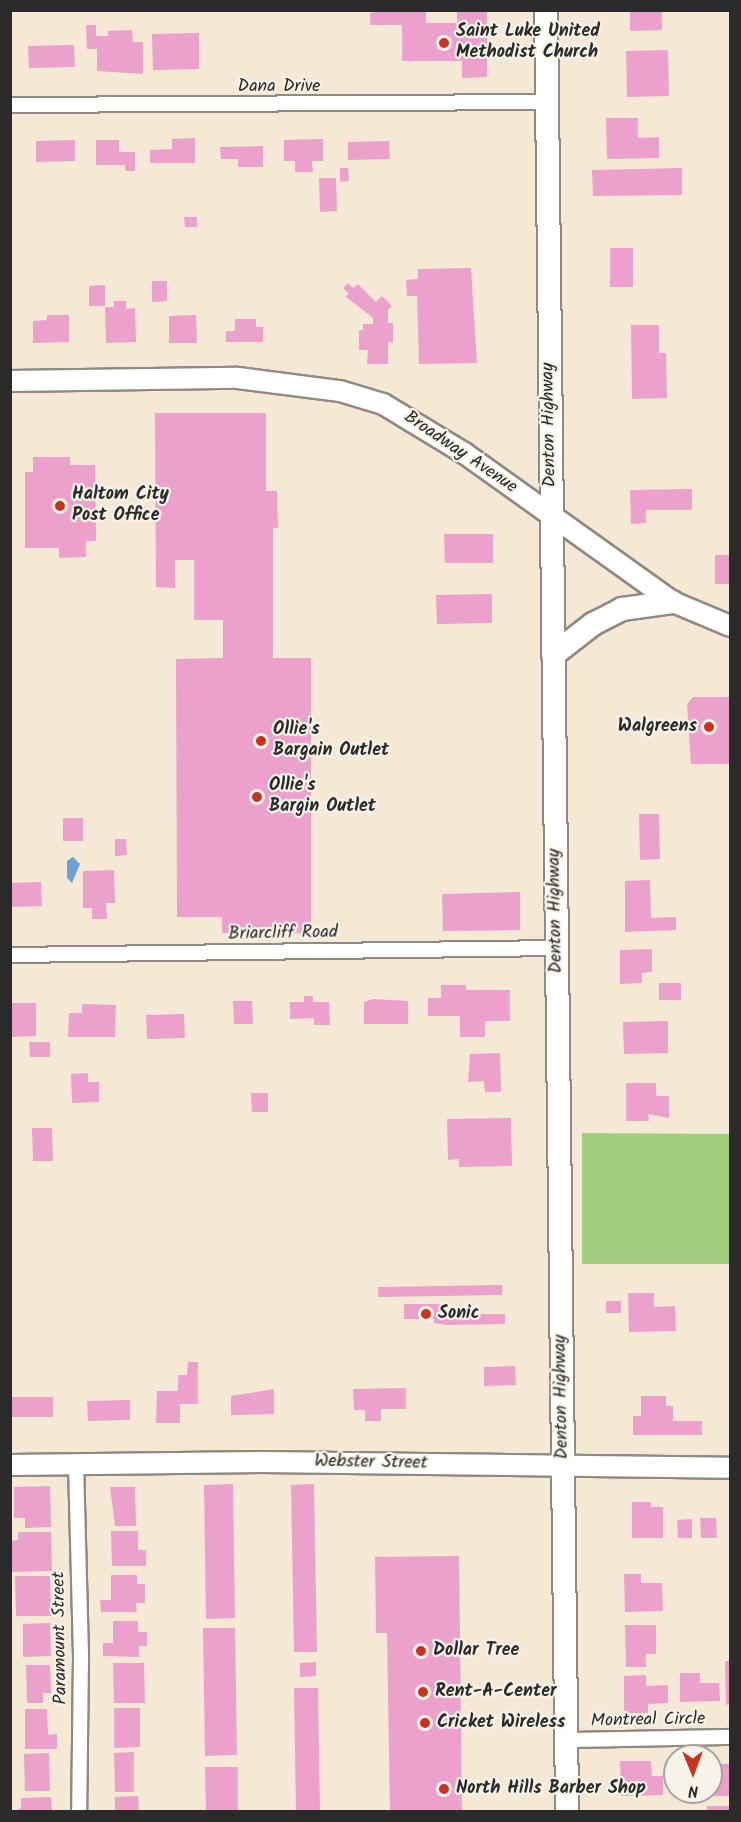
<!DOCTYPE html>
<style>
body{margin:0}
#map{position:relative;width:741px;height:1822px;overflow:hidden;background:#f5e8d4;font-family:Kalam,sans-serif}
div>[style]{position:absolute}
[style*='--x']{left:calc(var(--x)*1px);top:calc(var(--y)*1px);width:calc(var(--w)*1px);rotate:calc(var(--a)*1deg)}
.green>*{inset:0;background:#a0d07f}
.water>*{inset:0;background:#6d9fd8}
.building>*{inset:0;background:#eca1cc}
.roads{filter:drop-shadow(2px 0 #908a80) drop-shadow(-2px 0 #908a80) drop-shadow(0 2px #908a80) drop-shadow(0 -2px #908a80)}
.street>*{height:14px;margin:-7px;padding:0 7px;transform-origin:7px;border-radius:7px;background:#fff}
.secondary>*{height:20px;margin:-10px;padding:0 10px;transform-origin:10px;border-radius:10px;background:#fff}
.primary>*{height:22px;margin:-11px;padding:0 11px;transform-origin:11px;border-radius:11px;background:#fff}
.dots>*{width:16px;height:16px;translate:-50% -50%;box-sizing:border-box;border:3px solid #f7f3e8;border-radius:50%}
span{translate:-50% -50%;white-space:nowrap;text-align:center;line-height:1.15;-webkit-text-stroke:4.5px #f7f3e8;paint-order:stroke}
.poi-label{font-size:18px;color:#2b2b2b;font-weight:700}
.left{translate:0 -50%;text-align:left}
.right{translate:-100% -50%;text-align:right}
.street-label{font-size:18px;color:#2b2b2b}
.frame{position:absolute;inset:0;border:12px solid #2b2b2b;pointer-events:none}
.north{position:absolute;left:663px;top:1744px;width:60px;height:60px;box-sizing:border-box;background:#f7f3e8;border:2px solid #a5a39c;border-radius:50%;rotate:179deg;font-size:16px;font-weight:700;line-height:24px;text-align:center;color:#2b2b2b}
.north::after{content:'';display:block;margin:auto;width:21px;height:27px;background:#c8321e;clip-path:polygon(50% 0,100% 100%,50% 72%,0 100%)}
</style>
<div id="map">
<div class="green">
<i style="clip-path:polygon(582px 1133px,730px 1134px,730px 1264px,582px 1264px)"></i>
</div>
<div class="water">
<i style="clip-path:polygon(73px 857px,80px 864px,72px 883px,67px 878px,67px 861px)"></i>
</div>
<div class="building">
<i style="clip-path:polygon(385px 10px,426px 10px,426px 23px,457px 23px,457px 10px,487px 10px,487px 77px,462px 78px,462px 61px,402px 61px,402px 25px,370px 25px,370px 13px)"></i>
<i style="clip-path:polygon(630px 10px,662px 10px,662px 30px,630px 31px)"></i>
<i style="clip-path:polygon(86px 25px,96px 25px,96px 36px,108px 36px,108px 31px,132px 30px,133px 42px,143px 42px,143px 74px,97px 71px,97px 49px,87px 49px)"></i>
<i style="clip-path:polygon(199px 33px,199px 69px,153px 70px,152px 34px)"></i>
<i style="clip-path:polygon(74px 45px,75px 67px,29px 68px,28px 46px)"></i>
<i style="clip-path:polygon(668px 50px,669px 96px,627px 97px,626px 51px)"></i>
<i style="clip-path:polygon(606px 118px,638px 118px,638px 138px,659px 137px,659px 158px,607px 159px)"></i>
<i style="clip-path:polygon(195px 138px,195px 163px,150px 163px,150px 150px,172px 149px,172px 139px)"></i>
<i style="clip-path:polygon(323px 139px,323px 161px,312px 161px,313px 172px,295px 172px,295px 161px,284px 161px,284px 140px)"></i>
<i style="clip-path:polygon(75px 140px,75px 161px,36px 162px,36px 141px)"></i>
<i style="clip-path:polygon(96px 140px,119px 140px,119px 152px,135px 152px,135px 171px,125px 171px,125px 165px,96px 165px)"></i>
<i style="clip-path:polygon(389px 141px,390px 159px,348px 160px,348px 142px)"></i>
<i style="clip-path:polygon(263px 146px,263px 167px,238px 167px,238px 159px,221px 159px,220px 147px)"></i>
<i style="clip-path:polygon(340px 168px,348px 168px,349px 181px,340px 182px)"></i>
<i style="clip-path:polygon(682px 168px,682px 195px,593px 196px,592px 170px)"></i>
<i style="clip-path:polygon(319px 178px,336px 178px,337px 211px,320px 212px)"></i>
<i style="clip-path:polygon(184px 217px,197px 217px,197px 227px,185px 227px)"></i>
<i style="clip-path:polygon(610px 248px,633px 248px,633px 287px,610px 287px)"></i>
<i style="clip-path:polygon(471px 268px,477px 363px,419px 364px,417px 296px,407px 296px,406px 280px,418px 279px,418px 269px)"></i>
<i style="clip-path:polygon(152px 281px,167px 281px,167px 301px,152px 302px)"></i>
<i style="clip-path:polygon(348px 283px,353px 288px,358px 284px,376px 302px,382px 296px,392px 306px,388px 310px,388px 323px,393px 323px,393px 343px,388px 342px,388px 364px,367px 364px,368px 350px,359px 350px,359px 330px,363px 330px,363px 324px,373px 324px,373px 318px,345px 296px,349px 294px,343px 288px)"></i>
<i style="clip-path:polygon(105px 285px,105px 306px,89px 306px,89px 286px)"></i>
<i style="clip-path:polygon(114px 301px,126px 301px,126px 309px,135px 308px,136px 342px,106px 343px,105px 307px,114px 307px)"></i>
<i style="clip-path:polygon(47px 315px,69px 315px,69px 342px,33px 343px,33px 321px,47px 320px)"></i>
<i style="clip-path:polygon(196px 315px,197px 343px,169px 343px,169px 316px)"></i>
<i style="clip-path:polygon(235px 319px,256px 319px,256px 327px,263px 327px,263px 342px,226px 342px,226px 331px,235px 331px)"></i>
<i style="clip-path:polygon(631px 325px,659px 325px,659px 353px,666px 353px,667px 398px,632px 399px)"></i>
<i style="clip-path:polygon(155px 413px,266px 413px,266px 491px,277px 491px,278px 528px,273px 528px,273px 658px,311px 658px,311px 933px,222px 933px,222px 917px,177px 917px,176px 659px,223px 658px,223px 620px,194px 620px,194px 560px,175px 560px,175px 588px,156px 587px)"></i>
<i style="clip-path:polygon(33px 457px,70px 457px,70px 465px,95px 465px,96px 541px,86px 541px,86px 557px,59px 558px,59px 548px,25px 548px,25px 472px,33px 472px)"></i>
<i style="clip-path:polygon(692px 489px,692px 510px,646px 510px,646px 523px,631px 524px,630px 490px)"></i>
<i style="clip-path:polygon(444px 534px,493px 534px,493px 563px,445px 563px)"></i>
<i style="clip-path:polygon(715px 555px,730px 555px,730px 584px,715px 584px)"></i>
<i style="clip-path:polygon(492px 594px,492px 623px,437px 624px,436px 595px)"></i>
<i style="clip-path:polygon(693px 697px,730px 697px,730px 764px,691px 764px,687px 704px)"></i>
<i style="clip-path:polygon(639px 814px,659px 814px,660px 859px,640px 860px)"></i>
<i style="clip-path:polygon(63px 818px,83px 818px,83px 841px,63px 841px)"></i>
<i style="clip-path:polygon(115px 839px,126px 839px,127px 855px,115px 856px)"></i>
<i style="clip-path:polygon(114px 870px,115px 903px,106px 903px,107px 919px,92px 919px,92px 908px,83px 908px,83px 871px)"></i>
<i style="clip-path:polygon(650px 880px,651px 918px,676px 917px,676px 930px,625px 932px,625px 881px)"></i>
<i style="clip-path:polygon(41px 882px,42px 906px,10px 907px,10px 883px)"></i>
<i style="clip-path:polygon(520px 892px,520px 930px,443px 931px,442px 894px)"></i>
<i style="clip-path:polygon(652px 949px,652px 972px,642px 973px,642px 983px,620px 984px,620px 950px)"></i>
<i style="clip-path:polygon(659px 983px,681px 983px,681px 1000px,659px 1000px)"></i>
<i style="clip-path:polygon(441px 985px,466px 985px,466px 990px,510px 990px,510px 1021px,485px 1021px,485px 1037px,460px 1037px,460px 1016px,428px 1016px,428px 998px,441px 998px)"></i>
<i style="clip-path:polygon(304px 996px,313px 996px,313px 1002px,329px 1002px,330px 1025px,314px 1025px,314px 1018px,290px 1019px,290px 1002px,304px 1002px)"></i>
<i style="clip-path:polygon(373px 999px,408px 1001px,408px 1024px,364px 1024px,364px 1002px)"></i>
<i style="clip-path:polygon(233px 1001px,252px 1001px,253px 1024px,234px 1024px)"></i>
<i style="clip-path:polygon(10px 1003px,36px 1003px,36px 1036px,12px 1037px)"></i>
<i style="clip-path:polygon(82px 1004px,116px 1005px,115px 1037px,68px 1037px,69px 1013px,82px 1013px)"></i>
<i style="clip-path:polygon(184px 1014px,185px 1038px,147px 1039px,146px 1015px)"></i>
<i style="clip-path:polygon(668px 1021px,668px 1053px,624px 1054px,623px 1022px)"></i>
<i style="clip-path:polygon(29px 1042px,50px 1042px,50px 1057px,30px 1057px)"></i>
<i style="clip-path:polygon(500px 1053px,501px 1092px,485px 1092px,484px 1081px,468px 1082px,470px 1054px)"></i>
<i style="clip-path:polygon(88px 1073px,88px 1082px,99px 1082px,99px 1102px,72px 1103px,71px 1074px)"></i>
<i style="clip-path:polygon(626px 1083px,656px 1083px,656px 1096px,669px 1096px,669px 1118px,648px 1114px,649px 1121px,626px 1121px)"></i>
<i style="clip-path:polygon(251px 1093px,268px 1093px,268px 1112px,252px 1112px)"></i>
<i style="clip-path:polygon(511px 1118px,512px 1166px,459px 1167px,459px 1159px,448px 1160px,447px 1119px)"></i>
<i style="clip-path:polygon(32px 1128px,52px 1128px,53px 1161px,33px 1161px)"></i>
<i style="clip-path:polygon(502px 1285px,502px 1295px,378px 1297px,378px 1287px)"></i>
<i style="clip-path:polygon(628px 1293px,654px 1293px,654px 1307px,675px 1306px,676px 1331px,629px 1332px)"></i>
<i style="clip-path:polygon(606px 1301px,621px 1301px,621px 1313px,606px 1313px)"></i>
<i style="clip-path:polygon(404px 1304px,447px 1304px,447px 1314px,505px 1314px,505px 1324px,447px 1325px,434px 1323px,434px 1319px,404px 1319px)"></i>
<i style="clip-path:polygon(188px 1362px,198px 1362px,198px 1404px,180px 1404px,180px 1423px,156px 1423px,157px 1391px,178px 1391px,178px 1375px,187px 1375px)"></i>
<i style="clip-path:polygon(515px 1366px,516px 1385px,484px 1386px,484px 1367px)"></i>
<i style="clip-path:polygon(406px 1388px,406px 1409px,381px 1409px,381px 1421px,365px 1421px,365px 1410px,354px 1410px,353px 1389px)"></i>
<i style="clip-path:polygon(274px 1389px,274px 1414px,231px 1415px,231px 1396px)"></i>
<i style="clip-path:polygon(641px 1396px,666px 1396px,666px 1406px,673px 1406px,673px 1421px,702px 1421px,702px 1435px,633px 1435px,633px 1416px,641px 1416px)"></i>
<i style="clip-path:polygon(10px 1397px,53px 1397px,53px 1417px,10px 1417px)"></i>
<i style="clip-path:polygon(130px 1400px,130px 1420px,88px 1421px,87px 1401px)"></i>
<i style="clip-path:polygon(233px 1484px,235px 1618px,206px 1619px,204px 1485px)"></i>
<i style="clip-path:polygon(314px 1484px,317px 1652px,294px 1652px,291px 1485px)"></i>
<i style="clip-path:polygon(50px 1486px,51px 1527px,25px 1528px,25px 1518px,14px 1518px,14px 1487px)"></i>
<i style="clip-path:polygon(110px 1487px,135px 1487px,136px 1526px,115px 1526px)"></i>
<i style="clip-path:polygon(632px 1502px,651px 1502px,651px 1507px,663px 1507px,663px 1538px,632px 1538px)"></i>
<i style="clip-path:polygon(700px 1518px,716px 1518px,717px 1538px,701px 1538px)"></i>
<i style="clip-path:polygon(692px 1519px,692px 1538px,678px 1538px,677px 1520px)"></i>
<i style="clip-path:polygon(111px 1531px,138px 1531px,138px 1550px,146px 1550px,146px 1566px,112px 1566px)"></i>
<i style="clip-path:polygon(18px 1532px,51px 1532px,52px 1571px,10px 1572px,10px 1541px,18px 1540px)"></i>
<i style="clip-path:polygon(459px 1556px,462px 1812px,390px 1812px,387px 1633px,376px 1633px,375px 1557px)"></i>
<i style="clip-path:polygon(624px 1574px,641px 1574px,641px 1583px,662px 1583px,663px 1611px,625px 1612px)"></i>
<i style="clip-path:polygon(111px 1575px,137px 1575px,137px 1584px,145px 1584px,145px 1603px,136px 1603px,137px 1612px,101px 1612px,100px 1600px,111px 1600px)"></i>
<i style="clip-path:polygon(15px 1576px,50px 1576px,51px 1616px,16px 1616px)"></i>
<i style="clip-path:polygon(113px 1621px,138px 1621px,138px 1632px,147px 1632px,147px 1646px,139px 1646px,139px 1657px,103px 1656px,103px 1643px,113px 1643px)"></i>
<i style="clip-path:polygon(50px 1623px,51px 1656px,23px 1657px,23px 1624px)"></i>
<i style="clip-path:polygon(625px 1625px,656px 1625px,656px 1654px,646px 1654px,646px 1667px,626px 1667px)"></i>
<i style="clip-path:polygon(203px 1628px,235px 1628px,237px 1755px,205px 1756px)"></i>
<i style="clip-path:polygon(725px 1661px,730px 1661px,730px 1704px,726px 1705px)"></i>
<i style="clip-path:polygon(316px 1662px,316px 1676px,300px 1677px,300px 1663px)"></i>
<i style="clip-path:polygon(113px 1663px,144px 1663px,145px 1703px,114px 1703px)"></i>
<i style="clip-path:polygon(26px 1665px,50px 1665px,51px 1693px,43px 1693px,43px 1703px,27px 1703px)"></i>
<i style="clip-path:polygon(680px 1673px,700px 1673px,700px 1683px,719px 1683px,720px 1701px,680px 1702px)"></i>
<i style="clip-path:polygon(646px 1675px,646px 1686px,668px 1685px,668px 1703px,648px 1704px,648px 1713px,624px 1713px,624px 1676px)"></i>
<i style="clip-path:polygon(294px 1688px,318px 1688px,320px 1812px,296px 1812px)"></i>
<i style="clip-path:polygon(114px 1708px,140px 1708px,140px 1747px,114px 1748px)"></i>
<i style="clip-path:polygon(25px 1709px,47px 1709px,48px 1735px,57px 1734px,57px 1749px,25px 1749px)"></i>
<i style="clip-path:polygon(134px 1752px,134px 1792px,115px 1792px,114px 1753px)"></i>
<i style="clip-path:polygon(49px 1753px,50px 1791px,25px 1791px,24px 1754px)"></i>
<i style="clip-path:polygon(620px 1761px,651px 1761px,652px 1776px,663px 1776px,663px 1795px,621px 1796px)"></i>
<i style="clip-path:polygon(711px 1764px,730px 1764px,730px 1796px,701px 1796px,701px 1792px,711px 1792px)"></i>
<i style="clip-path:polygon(205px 1767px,238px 1767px,238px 1812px,206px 1812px)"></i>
<i style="clip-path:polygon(138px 1796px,139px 1812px,115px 1812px,115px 1797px)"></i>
<i style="clip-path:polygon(51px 1797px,52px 1812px,14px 1812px,21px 1808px,21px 1798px)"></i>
<i style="clip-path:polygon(707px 1806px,730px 1806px,730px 1812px,707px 1812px)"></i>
</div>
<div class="roads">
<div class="street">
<i style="--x:10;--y:105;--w:537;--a:-0.32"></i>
<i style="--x:10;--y:955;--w:546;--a:-0.73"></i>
<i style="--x:76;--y:1464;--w:195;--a:88.5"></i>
<i style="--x:81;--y:1659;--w:153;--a:90.7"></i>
<i style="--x:567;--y:1740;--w:163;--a:-1.1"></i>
</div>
<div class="secondary">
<i style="--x:10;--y:381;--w:228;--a:-0.8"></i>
<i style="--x:238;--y:378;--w:103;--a:7.3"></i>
<i style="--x:340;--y:391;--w:45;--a:16.8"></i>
<i style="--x:383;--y:404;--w:95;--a:31.2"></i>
<i style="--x:464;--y:453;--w:257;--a:35.5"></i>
<i style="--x:673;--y:602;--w:62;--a:22.8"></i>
<i style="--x:10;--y:1465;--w:252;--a:-0.7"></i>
<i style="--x:262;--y:1462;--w:468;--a:0.7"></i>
</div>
<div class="primary">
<i style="--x:546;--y:10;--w:1802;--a:89.33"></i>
<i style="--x:553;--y:655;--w:51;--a:-37.8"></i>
<i style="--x:593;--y:624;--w:33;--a:-27"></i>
<i style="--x:622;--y:609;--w:51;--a:-7.8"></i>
</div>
</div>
<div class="dots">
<i style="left:444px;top:43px;background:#c8321e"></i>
<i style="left:60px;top:506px;background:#c8321e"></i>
<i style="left:709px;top:727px;background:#c8321e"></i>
<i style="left:261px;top:741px;background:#c8321e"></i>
<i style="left:257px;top:797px;background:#c8321e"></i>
<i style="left:426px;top:1314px;background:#c8321e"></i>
<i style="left:421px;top:1651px;background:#c8321e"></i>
<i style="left:423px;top:1692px;background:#c8321e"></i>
<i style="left:425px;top:1723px;background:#c8321e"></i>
<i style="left:444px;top:1789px;background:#c8321e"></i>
</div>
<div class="poi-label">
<span class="left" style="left:456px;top:43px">Saint Luke United<br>Methodist Church</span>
<span class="left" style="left:72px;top:506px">Haltom City<br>Post Office</span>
<span class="right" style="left:697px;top:727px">Walgreens</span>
<span class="left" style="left:273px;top:741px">Ollie's<br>Bargain Outlet</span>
<span class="left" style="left:269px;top:797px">Ollie's<br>Bargin Outlet</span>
<span class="left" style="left:438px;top:1314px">Sonic</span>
<span class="left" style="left:433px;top:1651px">Dollar Tree</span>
<span class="left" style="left:435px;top:1692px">Rent-A-Center</span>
<span class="left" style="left:437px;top:1723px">Cricket Wireless</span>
<span class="left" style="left:456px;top:1789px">North Hills Barber Shop</span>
</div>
<div class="street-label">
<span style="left:279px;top:87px">Dana Drive</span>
<span style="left:550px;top:425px;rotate:-91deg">Denton Highway</span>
<span style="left:460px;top:453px;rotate:34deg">Broadway Avenue</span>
<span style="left:556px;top:911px;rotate:-91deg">Denton Highway</span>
<span style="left:283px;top:934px;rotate:-1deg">Briarcliff Road</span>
<span style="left:562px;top:1397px;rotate:-91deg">Denton Highway</span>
<span style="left:371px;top:1463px;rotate:1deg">Webster Street</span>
<span style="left:61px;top:1638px;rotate:-91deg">Paramount Street</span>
<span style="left:648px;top:1721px;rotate:-1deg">Montreal Circle</span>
</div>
<div class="frame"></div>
<div class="north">N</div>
</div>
